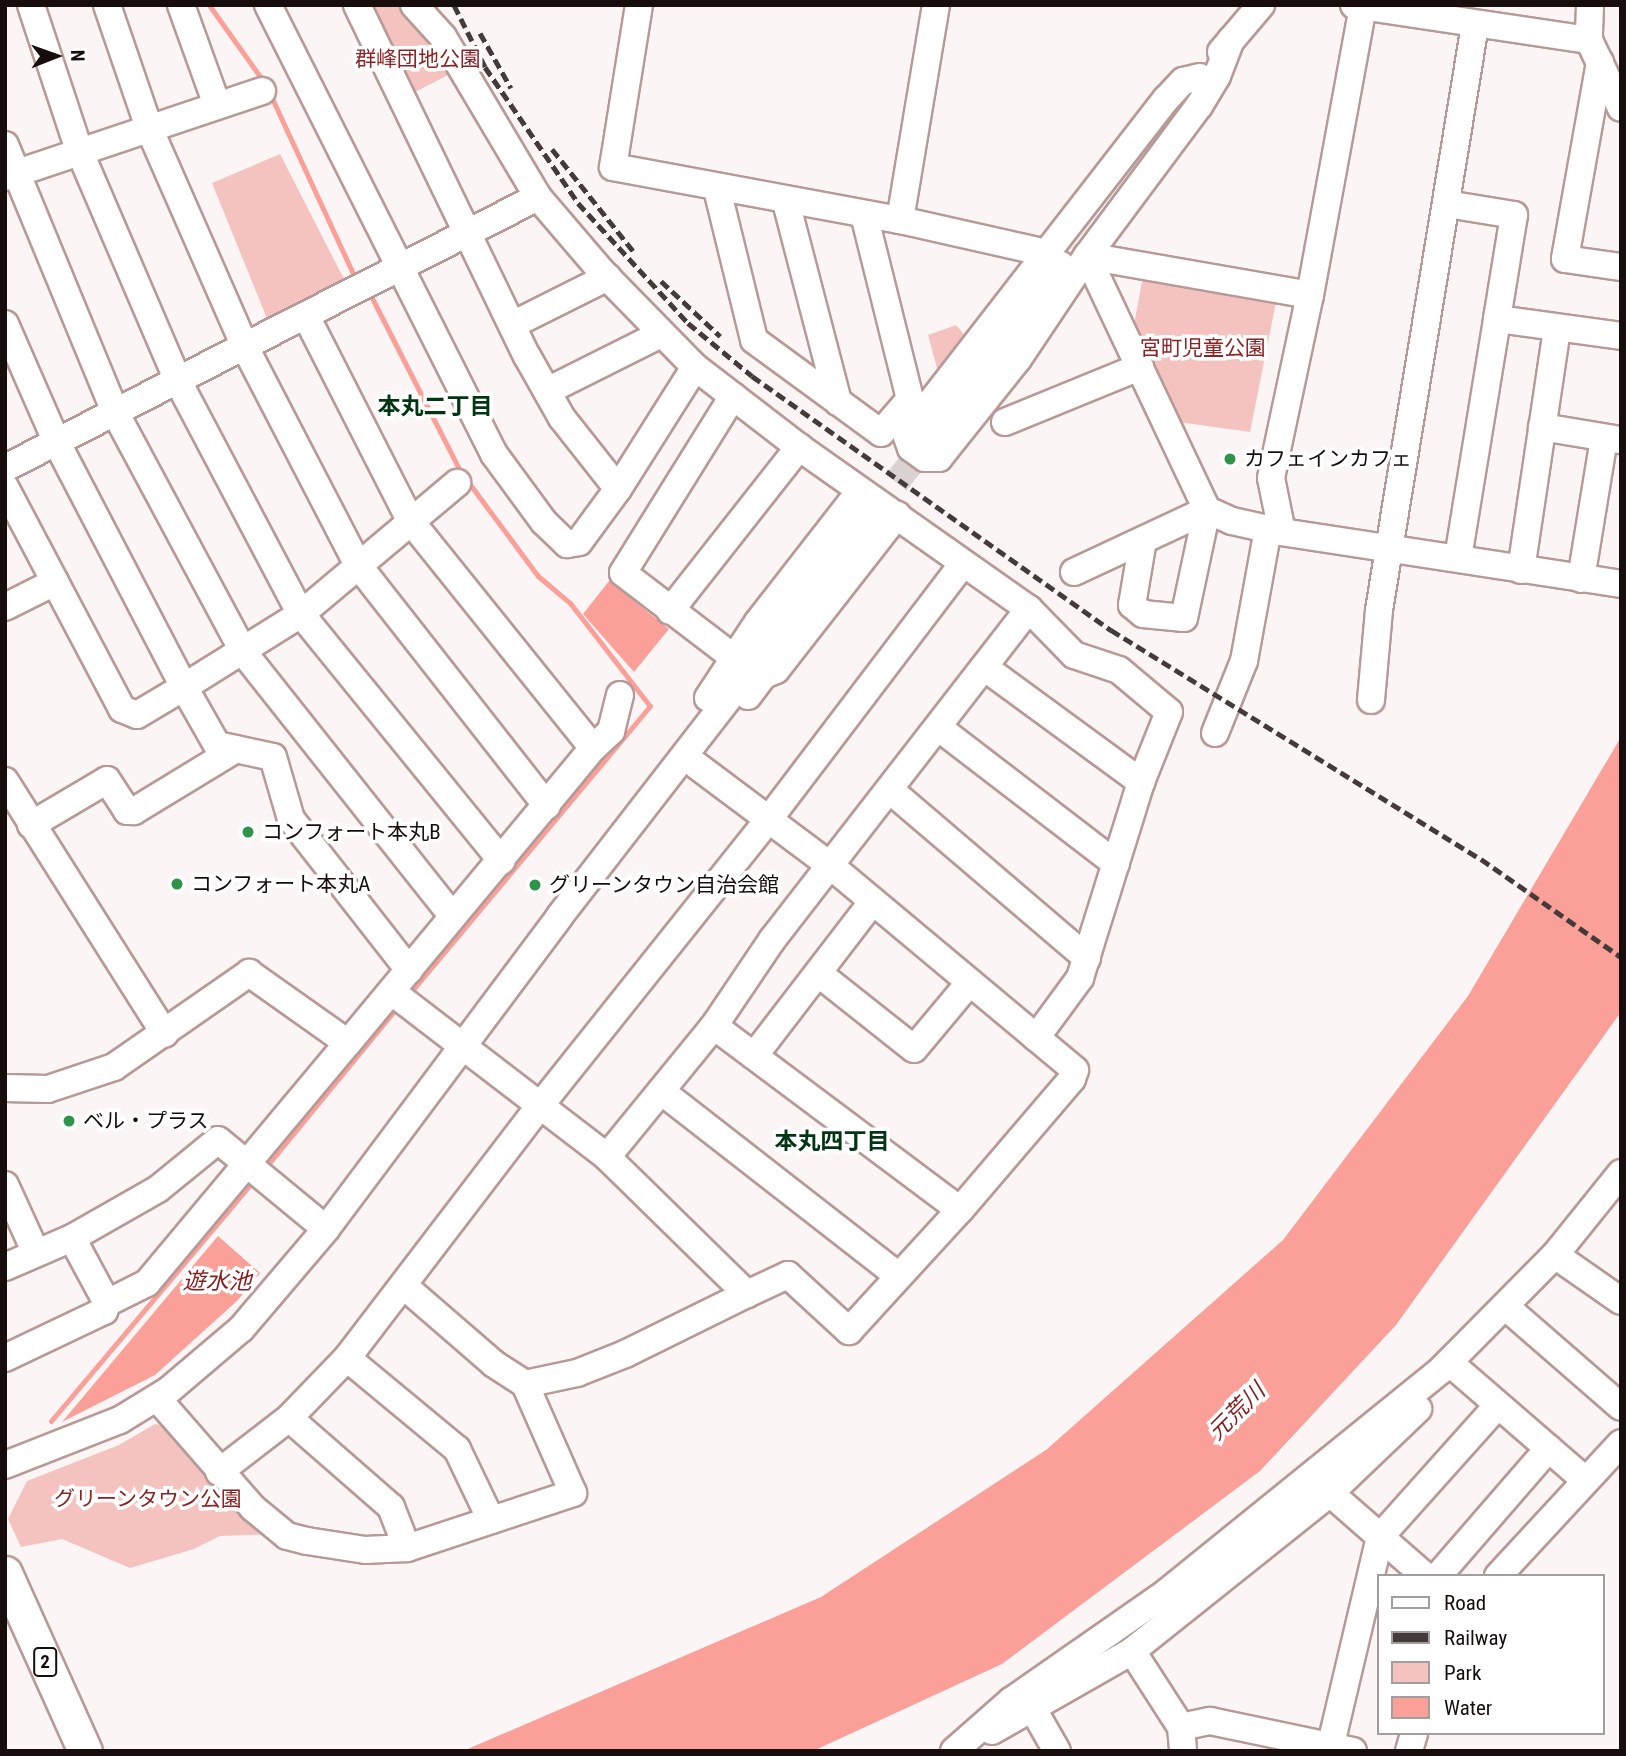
<!DOCTYPE html>
<meta charset="utf-8">
<style>
body{margin:0}
#map{position:relative;width:1626px;height:1756px;overflow:hidden;background:#fcf5f5;font-family:"Roboto Condensed","Noto Sans JP",sans-serif}
div>[style]{position:absolute}
[style*='--x']{left:calc(var(--x)*1px);top:calc(var(--y)*1px);width:calc(var(--w)*1px);rotate:calc(var(--a)*1deg)}
.green>*{inset:0;background:#f5c3bf}
.water>*{inset:0;background:#faa099}
.stream>*{height:5px;margin:-2.5px;padding:0 2.5px;transform-origin:2.5px;border-radius:2.5px;background:#faa099}
.minor-tunnel>*{height:26px;margin-top:-13px;transform-origin:0;background:repeating-linear-gradient(90deg,#dad2d2 0 26px,transparent 0 39px)}
.roads{filter:drop-shadow(2px 0 #b79a97) drop-shadow(-2px 0 #b79a97) drop-shadow(0 2px #b79a97) drop-shadow(0 -2px #b79a97)}
.minor>*{height:26px;margin:-13px;padding:0 13px;transform-origin:13px;border-radius:13px;background:#fff}
.major>*{height:33px;margin:-16.5px;padding:0 16.5px;transform-origin:16.5px;border-radius:16.5px;background:#fff}
.rail>*{height:5px;margin-top:-2.5px;transform-origin:0;background:repeating-linear-gradient(90deg,#433a39 0 10px,transparent 0 15px)}
.dots>*{width:19px;height:19px;translate:-50% -50%;box-sizing:border-box;border:4px solid #fff;border-radius:50%}
span{translate:-50% -50%;white-space:nowrap;text-align:center;line-height:1.15;-webkit-text-stroke:7px #fff;paint-order:stroke}
.shield-label span{padding:2px 5px;background:#fff;border:2px solid;border-radius:5px;-webkit-text-stroke-width:0}
.shield-label{font-size:19px;color:#170d0c;font-weight:700}
.park-label{font-size:21px;color:#8b2324}
.poi-label{font-size:21px;color:#170d0c}
.left{translate:0 -50%;text-align:left}
.neighbourhood-label{font-size:23px;color:#023512;font-weight:700}
.water-label{font-size:23px;color:#851d1f;font-style:italic}
.frame{position:absolute;inset:0;border:7px solid #170d0c;pointer-events:none}
.legend{position:absolute;left:1377px;top:1574px;width:228px;height:161px;box-sizing:border-box;background:#fff;border:2px solid #a29e9e;margin:0;padding:9px 12px;list-style:none;font-size:21px;color:#170d0c}
.legend li{display:flex;align-items:center;gap:14px;height:35px}
.legend b{width:35px;border:2px solid #a29e9e}
.north{position:absolute;left:21px;top:21px;width:70px;height:70px;-webkit-text-stroke:5px #fff;paint-order:stroke;rotate:89deg;font-size:19px;font-weight:700;line-height:28px;text-align:center;color:#170d0c}
.north::after{content:'';display:block;margin:auto;width:24px;height:32px;background:#170d0c;clip-path:polygon(50% 0,100% 100%,50% 72%,0 100%)}
</style>
<div id="map">
<div class="green">
<i style="clip-path:polygon(364px 5px,405px 5px,454px 72px,409px 95px)"></i>
<i style="clip-path:polygon(280px 154px,348px 287px,270px 326px,212px 183px)"></i>
<i style="clip-path:polygon(1143px 276px,1277px 297px,1250px 432px,1171px 421px,1132px 336px)"></i>
<i style="clip-path:polygon(956px 325px,968px 339px,939px 375px,928px 335px)"></i>
<i style="clip-path:polygon(155px 1424px,171px 1427px,205px 1472px,274px 1534px,220px 1536px,194px 1549px,130px 1568px,62px 1539px,21px 1547px,8px 1519px,27px 1481px,119px 1445px)"></i>
</div>
<div class="water">
<i style="clip-path:polygon(609px 581px,669px 629px,634px 672px,583px 614px)"></i>
<i style="clip-path:polygon(1621px 737px,1621px 1012px,1396px 1325px,1260px 1471px,1002px 1664px,813px 1751px,463px 1751px,821px 1597px,1046px 1450px,1283px 1240px,1468px 996px)"></i>
<i style="clip-path:polygon(218px 1236px,260px 1273px,238px 1300px,155px 1375px,62px 1422px)"></i>
</div>
<div class="stream">
<i style="--x:209;--y:5;--w:95;--a:54.5"></i>
<i style="--x:270;--y:94;--w:205;--a:65.2"></i>
<i style="--x:373;--y:300;--w:192;--a:63"></i>
<i style="--x:460;--y:471;--w:131;--a:53.4"></i>
<i style="--x:538;--y:576;--w:42;--a:40.2"></i>
<i style="--x:570;--y:603;--w:130;--a:52.2"></i>
<i style="--x:650;--y:706;--w:377;--a:129.9"></i>
<i style="--x:265;--y:1168;--w:211;--a:-50.6"></i>
<i style="--x:51;--y:1421;--w:315;--a:-49.9"></i>
</div>
<div class="minor-tunnel">
<i style="--x:872;--y:513;--w:97;--a:-51.7"></i>
</div>
<div class="roads">
<div class="minor">
<i style="--x:31;--y:5;--w:153;--a:71.7"></i>
<i style="--x:79;--y:150;--w:254;--a:66.8"></i>
<i style="--x:179;--y:383;--w:261;--a:62.2"></i>
<i style="--x:301;--y:614;--w:318;--a:50.9"></i>
<i style="--x:107;--y:5;--w:130;--a:71.1"></i>
<i style="--x:149;--y:128;--w:241;--a:66.3"></i>
<i style="--x:246;--y:349;--w:243;--a:62.6"></i>
<i style="--x:358;--y:565;--w:306;--a:51.9"></i>
<i style="--x:181;--y:5;--w:106;--a:70.2"></i>
<i style="--x:268;--y:5;--w:503;--a:63.28"></i>
<i style="--x:494;--y:454;--w:84;--a:53.7"></i>
<i style="--x:544;--y:522;--w:32;--a:44"></i>
<i style="--x:567;--y:544;--w:12;--a:-9"></i>
<i style="--x:579;--y:542;--w:66;--a:-53.7"></i>
<i style="--x:618;--y:489;--w:144;--a:-57.7"></i>
<i style="--x:357;--y:5;--w:390;--a:64.2"></i>
<i style="--x:527;--y:356;--w:71;--a:60.6"></i>
<i style="--x:562;--y:418;--w:90;--a:51.7"></i>
<i style="--x:414;--y:5;--w:43;--a:47.8"></i>
<i style="--x:443;--y:37;--w:186;--a:59.3"></i>
<i style="--x:538;--y:197;--w:99;--a:49.5"></i>
<i style="--x:602;--y:272;--w:133;--a:45.6"></i>
<i style="--x:695;--y:367;--w:131;--a:37.6"></i>
<i style="--x:799;--y:447;--w:281;--a:35.2"></i>
<i style="--x:1029;--y:609;--w:64;--a:45.6"></i>
<i style="--x:1074;--y:655;--w:47;--a:18.4"></i>
<i style="--x:1119;--y:670;--w:65;--a:40"></i>
<i style="--x:1169;--y:712;--w:75;--a:111.8"></i>
<i style="--x:1141;--y:782;--w:205;--a:107.3"></i>
<i style="--x:1080;--y:978;--w:74;--a:126.3"></i>
<i style="--x:639;--y:5;--w:164;--a:99.1"></i>
<i style="--x:613;--y:167;--w:292;--a:10.5"></i>
<i style="--x:900;--y:220;--w:151;--a:12.7"></i>
<i style="--x:1354;--y:5;--w:238;--a:8.5"></i>
<i style="--x:1590;--y:5;--w:35;--a:92"></i>
<i style="--x:1589;--y:40;--w:75;--a:64.8"></i>
<i style="--x:1221;--y:52;--w:62;--a:-49.6"></i>
<i style="--x:1600;--y:62;--w:200;--a:100.1"></i>
<i style="--x:1565;--y:259;--w:57;--a:8.1"></i>
<i style="--x:1200;--y:77;--w:17;--a:167"></i>
<i style="--x:1183;--y:81;--w:25;--a:133"></i>
<i style="--x:1166;--y:99;--w:414;--a:127.8"></i>
<i style="--x:912;--y:426;--w:12;--a:114"></i>
<i style="--x:907;--y:437;--w:12;--a:70"></i>
<i style="--x:911;--y:448;--w:17;--a:36"></i>
<i style="--x:925;--y:458;--w:14;--a:0"></i>
<i style="--x:939;--y:458;--w:127;--a:-51.4"></i>
<i style="--x:1018;--y:359;--w:124;--a:-56.2"></i>
<i style="--x:1087;--y:256;--w:187;--a:-53.3"></i>
<i style="--x:1199;--y:106;--w:35;--a:-59"></i>
<i style="--x:1217;--y:76;--w:39;--a:-69"></i>
<i style="--x:5;--y:145;--w:291;--a:67.6"></i>
<i style="--x:116;--y:414;--w:271;--a:61.8"></i>
<i style="--x:244;--y:653;--w:335;--a:51.6"></i>
<i style="--x:5;--y:177;--w:271;--a:-18.5"></i>
<i style="--x:717;--y:189;--w:155;--a:76.2"></i>
<i style="--x:754;--y:340;--w:157;--a:36.2"></i>
<i style="--x:881;--y:433;--w:45;--a:-49.5"></i>
<i style="--x:910;--y:399;--w:191;--a:-104"></i>
<i style="--x:786;--y:202;--w:207;--a:75.4"></i>
<i style="--x:1447;--y:204;--w:68;--a:9.3"></i>
<i style="--x:1514;--y:215;--w:105;--a:99.3"></i>
<i style="--x:1497;--y:319;--w:125;--a:7.8"></i>
<i style="--x:900;--y:220;--w:218;--a:-80.5"></i>
<i style="--x:1087;--y:256;--w:281;--a:64.7"></i>
<i style="--x:1207;--y:510;--w:27;--a:24"></i>
<i style="--x:1232;--y:521;--w:51;--a:12.4"></i>
<i style="--x:1282;--y:532;--w:343;--a:8.7"></i>
<i style="--x:1087;--y:256;--w:226;--a:9.9"></i>
<i style="--x:5;--y:324;--w:130;--a:66.4"></i>
<i style="--x:57;--y:443;--w:275;--a:62.5"></i>
<i style="--x:184;--y:687;--w:138;--a:-32"></i>
<i style="--x:301;--y:614;--w:204;--a:-40"></i>
<i style="--x:512;--y:325;--w:107;--a:-26.6"></i>
<i style="--x:547;--y:391;--w:127;--a:-26.6"></i>
<i style="--x:733;--y:396;--w:208;--a:121.9"></i>
<i style="--x:623;--y:573;--w:140;--a:37.4"></i>
<i style="--x:1005;--y:422;--w:146;--a:-22.2"></i>
<i style="--x:1542;--y:427;--w:79;--a:9.5"></i>
<i style="--x:932;--y:437;--w:215;--a:-53.1"></i>
<i style="--x:5;--y:468;--w:598;--a:-26.95"></i>
<i style="--x:5;--y:487;--w:251;--a:62.2"></i>
<i style="--x:122;--y:709;--w:16;--a:22"></i>
<i style="--x:137;--y:715;--w:55;--a:-30.8"></i>
<i style="--x:184;--y:687;--w:67;--a:60.4"></i>
<i style="--x:217;--y:745;--w:57;--a:12.1"></i>
<i style="--x:273;--y:757;--w:65;--a:73.8"></i>
<i style="--x:291;--y:819;--w:192;--a:52"></i>
<i style="--x:1282;--y:532;--w:55;--a:-101.5"></i>
<i style="--x:1271;--y:478;--w:187;--a:-78"></i>
<i style="--x:1310;--y:295;--w:293;--a:-79.6"></i>
<i style="--x:1143;--y:540;--w:66;--a:99.6"></i>
<i style="--x:1132;--y:605;--w:14;--a:39"></i>
<i style="--x:1143;--y:614;--w:41;--a:5.6"></i>
<i style="--x:1184;--y:618;--w:110;--a:-78"></i>
<i style="--x:1458;--y:558;--w:242;--a:-80.7"></i>
<i style="--x:1521;--y:570;--w:245;--a:-81.5"></i>
<i style="--x:1074;--y:572;--w:147;--a:-25"></i>
<i style="--x:1581;--y:579;--w:143;--a:-80.7"></i>
<i style="--x:5;--y:607;--w:56;--a:-26.6"></i>
<i style="--x:670;--y:611;--w:209;--a:-51.8"></i>
<i style="--x:984;--y:667;--w:195;--a:36.2"></i>
<i style="--x:748;--y:696;--w:26;--a:-53"></i>
<i style="--x:764;--y:675;--w:13;--a:-23"></i>
<i style="--x:776;--y:670;--w:197;--a:-52"></i>
<i style="--x:708;--y:698;--w:91;--a:-56.7"></i>
<i style="--x:758;--y:622;--w:166;--a:-52.1"></i>
<i style="--x:1371;--y:700;--w:90;--a:-84.9"></i>
<i style="--x:1379;--y:610;--w:593;--a:-80.68"></i>
<i style="--x:939;--y:728;--w:223;--a:37.5"></i>
<i style="--x:1215;--y:733;--w:78;--a:-68.1"></i>
<i style="--x:1244;--y:661;--w:134;--a:-79.7"></i>
<i style="--x:593;--y:748;--w:25;--a:-43"></i>
<i style="--x:611;--y:731;--w:37;--a:-76"></i>
<i style="--x:5;--y:781;--w:299;--a:57.7"></i>
<i style="--x:890;--y:790;--w:259;--a:40.5"></i>
<i style="--x:31;--y:825;--w:88;--a:-30.6"></i>
<i style="--x:107;--y:780;--w:37;--a:57"></i>
<i style="--x:127;--y:811;--w:7;--a:0"></i>
<i style="--x:134;--y:811;--w:119;--a:-31.3"></i>
<i style="--x:818;--y:973;--w:122;--a:38.4"></i>
<i style="--x:914;--y:1049;--w:87;--a:-50.1"></i>
<i style="--x:400;--y:998;--w:261;--a:37.5"></i>
<i style="--x:607;--y:1157;--w:196;--a:44.4"></i>
<i style="--x:747;--y:1294;--w:45;--a:-24.9"></i>
<i style="--x:788;--y:1275;--w:83;--a:42.6"></i>
<i style="--x:849;--y:1331;--w:164;--a:-47.5"></i>
<i style="--x:960;--y:1210;--w:172;--a:-49.5"></i>
<i style="--x:1072;--y:1079;--w:9;--a:-72"></i>
<i style="--x:1075;--y:1070;--w:318;--a:-140.1"></i>
<i style="--x:831;--y:866;--w:169;--a:-143.2"></i>
<i style="--x:714;--y:1026;--w:307;--a:36.8"></i>
<i style="--x:754;--y:1056;--w:195;--a:-52.5"></i>
<i style="--x:5;--y:1088;--w:43;--a:1.3"></i>
<i style="--x:48;--y:1089;--w:70;--a:-18.4"></i>
<i style="--x:114;--y:1067;--w:165;--a:-34.8"></i>
<i style="--x:249;--y:973;--w:121;--a:35.3"></i>
<i style="--x:348;--y:1043;--w:383;--a:-50.3"></i>
<i style="--x:593;--y:748;--w:292;--a:-128.8"></i>
<i style="--x:410;--y:520;--w:227;--a:-117"></i>
<i style="--x:661;--y:1091;--w:301;--a:37.9"></i>
<i style="--x:607;--y:1157;--w:169;--a:-50.8"></i>
<i style="--x:714;--y:1026;--w:104;--a:-56"></i>
<i style="--x:772;--y:940;--w:419;--a:-52.2"></i>
<i style="--x:5;--y:1185;--w:75;--a:65.5"></i>
<i style="--x:72;--y:1238;--w:74;--a:61.7"></i>
<i style="--x:1555;--y:1255;--w:80;--a:34.9"></i>
<i style="--x:5;--y:1267;--w:73;--a:-23.4"></i>
<i style="--x:72;--y:1238;--w:99;--a:-29.7"></i>
<i style="--x:158;--y:1189;--w:77;--a:-39.2"></i>
<i style="--x:218;--y:1140;--w:140;--a:39.5"></i>
<i style="--x:1506;--y:1307;--w:152;--a:41"></i>
<i style="--x:5;--y:1358;--w:110;--a:-25.4"></i>
<i style="--x:104;--y:1311;--w:9;--a:-69"></i>
<i style="--x:107;--y:1303;--w:45;--a:-26.6"></i>
<i style="--x:147;--y:1283;--w:313;--a:-50.1"></i>
<i style="--x:347;--y:1358;--w:143;--a:39.6"></i>
<i style="--x:457;--y:1449;--w:79;--a:64.4"></i>
<i style="--x:1458;--y:1370;--w:169;--a:40.9"></i>
<i style="--x:525;--y:1384;--w:53;--a:-11.9"></i>
<i style="--x:577;--y:1373;--w:52;--a:-21.6"></i>
<i style="--x:625;--y:1354;--w:136;--a:-26.2"></i>
<i style="--x:157;--y:1398;--w:146;--a:48.9"></i>
<i style="--x:253;--y:1508;--w:44;--a:39.5"></i>
<i style="--x:287;--y:1536;--w:21;--a:14"></i>
<i style="--x:307;--y:1541;--w:59;--a:8.8"></i>
<i style="--x:365;--y:1550;--w:42;--a:-2.7"></i>
<i style="--x:407;--y:1548;--w:175;--a:-18.3"></i>
<i style="--x:573;--y:1493;--w:119;--a:-113.8"></i>
<i style="--x:525;--y:1384;--w:38;--a:-147"></i>
<i style="--x:493;--y:1363;--w:118;--a:-139.1"></i>
<i style="--x:289;--y:1418;--w:135;--a:41.1"></i>
<i style="--x:391;--y:1507;--w:44;--a:68.7"></i>
<i style="--x:5;--y:1465;--w:123;--a:-21.4"></i>
<i style="--x:120;--y:1420;--w:57;--a:-31.5"></i>
<i style="--x:169;--y:1390;--w:94;--a:-40.3"></i>
<i style="--x:241;--y:1329;--w:131;--a:-49.6"></i>
<i style="--x:326;--y:1229;--w:389;--a:-53.2"></i>
<i style="--x:559;--y:917;--w:511;--a:-52.23"></i>
<i style="--x:219;--y:1472;--w:88;--a:-37.6"></i>
<i style="--x:289;--y:1418;--w:83;--a:-46"></i>
<i style="--x:347;--y:1358;--w:316;--a:-52.6"></i>
<i style="--x:539;--y:1107;--w:369;--a:-51.4"></i>
<i style="--x:769;--y:819;--w:321;--a:-52.8"></i>
<i style="--x:1330;--y:1493;--w:126;--a:41.1"></i>
<i style="--x:1438;--y:1576;--w:169;--a:-49.1"></i>
<i style="--x:1498;--y:1576;--w:181;--a:-47.2"></i>
<i style="--x:1132;--y:1651;--w:90;--a:57.2"></i>
<i style="--x:1181;--y:1727;--w:24;--a:85"></i>
<i style="--x:1033;--y:1709;--w:48;--a:60.3"></i>
<i style="--x:1181;--y:1727;--w:30;--a:-12"></i>
<i style="--x:1210;--y:1721;--w:146;--a:11.8"></i>
<i style="--x:992;--y:1731;--w:161;--a:-29.7"></i>
<i style="--x:1132;--y:1651;--w:253;--a:-38.6"></i>
<i style="--x:1330;--y:1493;--w:122;--a:-43.7"></i>
<i style="--x:1331;--y:1744;--w:213;--a:-76.7"></i>
<i style="--x:1380;--y:1537;--w:176;--a:-48.2"></i>
<i style="--x:954;--y:1751;--w:76;--a:-41.3"></i>
<i style="--x:1011;--y:1701;--w:190;--a:-34.9"></i>
<i style="--x:1167;--y:1592;--w:354;--a:-39"></i>
<i style="--x:1442;--y:1369;--w:161;--a:-45.3"></i>
<i style="--x:1555;--y:1255;--w:105;--a:-51.2"></i>
<i style="--x:1409;--y:1751;--w:19;--a:-74"></i>
</div>
<div class="major">
<i style="--x:5;--y:1573;--w:195;--a:65.8"></i>
</div>
</div>
<div class="rail">
<i style="--x:454;--y:5;--w:69;--a:63.4"></i>
<i style="--x:485;--y:67;--w:165;--a:55.6"></i>
<i style="--x:578;--y:203;--w:163;--a:47.5"></i>
<i style="--x:688;--y:323;--w:83;--a:39.6"></i>
<i style="--x:752;--y:376;--w:440;--a:35.3"></i>
<i style="--x:1111;--y:630;--w:435;--a:31.8"></i>
<i style="--x:1481;--y:859;--w:171;--a:35"></i>
<i style="--x:480;--y:33;--w:63;--a:60.6"></i>
<i style="--x:552;--y:149;--w:130;--a:51.5"></i>
<i style="--x:661;--y:281;--w:81;--a:43"></i>
</div>
<div class="dots">
<i style="left:1230px;top:459px;background:#2f944a"></i>
<i style="left:248px;top:832px;background:#2f944a"></i>
<i style="left:177px;top:884px;background:#2f944a"></i>
<i style="left:535px;top:885px;background:#2f944a"></i>
<i style="left:69px;top:1121px;background:#2f944a"></i>
</div>
<div class="shield-label">
<span style="left:45px;top:1662px">2</span>
</div>
<div class="park-label">
<span style="left:418px;top:59px">群峰団地公園</span>
<span style="left:1203px;top:348px">宮町児童公園</span>
<span style="left:148px;top:1499px">グリーンタウン公園</span>
</div>
<div class="poi-label">
<span class="left" style="left:1244px;top:459px">カフェインカフェ</span>
<span class="left" style="left:262px;top:832px">コンフォート本丸B</span>
<span class="left" style="left:191px;top:884px">コンフォート本丸A</span>
<span class="left" style="left:549px;top:885px">グリーンタウン自治会館</span>
<span class="left" style="left:83px;top:1121px">ベル・プラス</span>
</div>
<div class="neighbourhood-label">
<span style="left:435px;top:407px">本丸二丁目</span>
<span style="left:832px;top:1142px">本丸四丁目</span>
</div>
<div class="water-label">
<span style="left:217px;top:1282px">遊水池</span>
<span style="left:1237px;top:1412px;rotate:-45deg">元荒川</span>
</div>
<div class="frame"></div>
<ul class="legend">
<li><b style="height:9px;background:#fff"></b>Road</li>
<li><b style="height:9px;background:#433a39"></b>Railway</li>
<li><b style="height:19px;background:#f5c3bf"></b>Park</li>
<li><b style="height:19px;background:#faa099"></b>Water</li>
</ul>
<div class="north">N</div>
</div>
